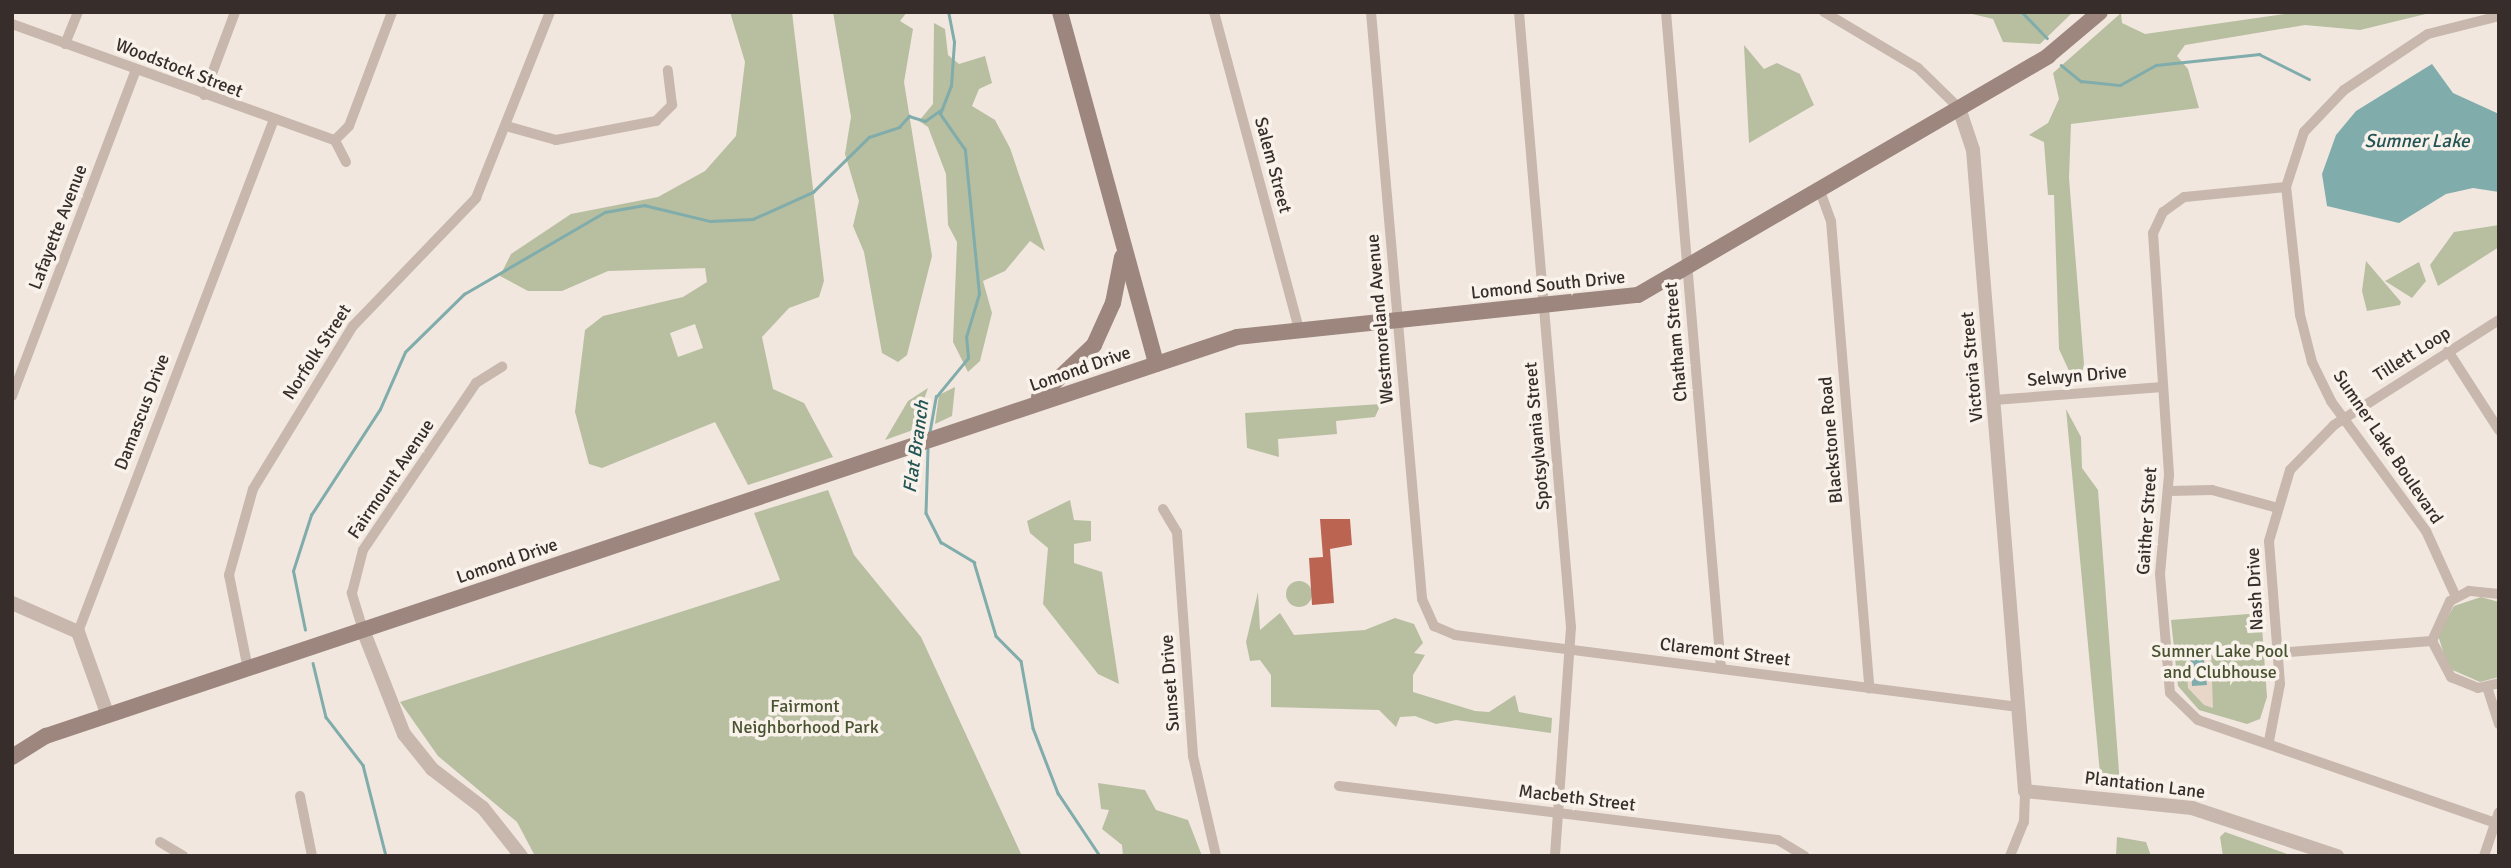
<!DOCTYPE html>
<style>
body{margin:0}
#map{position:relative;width:2511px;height:868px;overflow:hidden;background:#f1e7df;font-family:Signika,sans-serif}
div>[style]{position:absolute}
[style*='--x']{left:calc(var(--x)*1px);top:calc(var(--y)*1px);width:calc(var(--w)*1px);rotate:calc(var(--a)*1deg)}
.green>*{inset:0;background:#b7bfa0}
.round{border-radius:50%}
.plaza>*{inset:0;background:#e8d7c8}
.water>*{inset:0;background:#80acab}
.stream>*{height:2.5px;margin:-1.25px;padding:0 1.25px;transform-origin:1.25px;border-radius:1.25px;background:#80acab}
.building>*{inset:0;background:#bc6452}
.minor>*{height:10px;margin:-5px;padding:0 5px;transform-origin:5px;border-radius:5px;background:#c8b7ac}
.tertiary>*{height:14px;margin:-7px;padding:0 7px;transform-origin:7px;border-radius:7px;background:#c8b7ac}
.secondary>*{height:16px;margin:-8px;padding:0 8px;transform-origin:8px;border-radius:8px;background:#9c867d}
span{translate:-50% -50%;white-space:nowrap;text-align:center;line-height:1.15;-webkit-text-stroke:7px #f9f2eb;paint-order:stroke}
.street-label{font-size:18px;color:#372d2a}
.park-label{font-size:18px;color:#495330}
.water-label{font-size:19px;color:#235555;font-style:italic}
.frame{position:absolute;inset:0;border:14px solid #372d2a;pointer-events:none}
</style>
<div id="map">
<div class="green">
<i style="clip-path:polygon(evenodd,730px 12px,792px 12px,824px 281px,819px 297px,789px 308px,762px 337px,773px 389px,804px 403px,833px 457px,748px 485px,715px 422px,602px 468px,589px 464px,575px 412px,585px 330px,603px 316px,683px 297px,707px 282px,705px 268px,608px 271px,562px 291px,528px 291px,500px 276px,511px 254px,571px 214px,658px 197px,705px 171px,736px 136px,745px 62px,730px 12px,695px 324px,703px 348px,678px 357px,670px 333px,695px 324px)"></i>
<i style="clip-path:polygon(833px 12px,907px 12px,900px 21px,913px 29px,904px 82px,932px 256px,907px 355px,898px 362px,882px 353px,864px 252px,853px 226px,859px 201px,845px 154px,851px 117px)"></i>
<i style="clip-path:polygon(1964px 12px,2073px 12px,2040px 44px,2003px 42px,1993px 19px)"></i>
<i style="clip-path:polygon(2299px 12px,2434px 12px,2360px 30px,2305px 25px,2185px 45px,2177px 56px,2188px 69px,2199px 108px,2071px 124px,2069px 178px,2084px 364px,2082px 373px,2070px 373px,2059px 349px,2054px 195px,2048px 195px,2044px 142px,2029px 135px,2048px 123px,2059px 99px,2053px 73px,2121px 13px,2122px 23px,2145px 34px)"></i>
<i style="clip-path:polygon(934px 23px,945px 29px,948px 55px,959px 64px,985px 56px,992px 83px,979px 89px,972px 106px,995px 120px,1010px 148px,1045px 251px,1030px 241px,1005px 271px,983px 281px,992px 313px,980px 361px,968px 372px,953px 342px,957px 242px,948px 225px,946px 174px,928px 127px,919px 121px,933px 104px)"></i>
<i style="clip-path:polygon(1744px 45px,1764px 69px,1777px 63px,1800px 74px,1814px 105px,1749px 143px)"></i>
<i style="clip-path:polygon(2499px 225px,2499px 247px,2438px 286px,2430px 265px,2454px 232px)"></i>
<i style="clip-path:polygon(2366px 261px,2401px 302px,2400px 305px,2367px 311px,2362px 291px)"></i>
<i style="clip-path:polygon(2419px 262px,2426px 281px,2412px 298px,2385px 281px)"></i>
<i style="clip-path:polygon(955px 387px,952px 416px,935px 424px,939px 395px)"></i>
<i style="clip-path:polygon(928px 388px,913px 430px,885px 440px,908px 401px)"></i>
<i style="clip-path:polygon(1381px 404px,1375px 417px,1336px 421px,1337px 434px,1278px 439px,1279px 457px,1247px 448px,1245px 413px)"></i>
<i style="clip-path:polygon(2066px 409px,2081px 437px,2082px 468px,2098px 490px,2120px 785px,2101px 784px)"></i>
<i style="clip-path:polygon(828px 490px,854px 555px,921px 637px,1022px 856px,535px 856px,517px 822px,438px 756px,400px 702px,780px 580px,754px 513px)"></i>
<i style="clip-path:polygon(1070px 500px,1074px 520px,1091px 521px,1091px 541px,1074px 544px,1074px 563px,1102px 572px,1119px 684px,1098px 674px,1043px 604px,1048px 548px,1030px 533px,1027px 521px)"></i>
<i class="round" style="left:1286px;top:581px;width:26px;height:26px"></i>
<i style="clip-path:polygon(1258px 592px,1260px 630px,1280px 613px,1294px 635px,1365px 630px,1395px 618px,1414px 624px,1423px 643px,1414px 653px,1425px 655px,1413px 675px,1413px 692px,1475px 711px,1489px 712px,1515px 695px,1519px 712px,1552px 718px,1551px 733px,1456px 720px,1436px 724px,1415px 716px,1400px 717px,1396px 727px,1379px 710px,1271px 707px,1271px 675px,1260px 660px,1250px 661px,1246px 642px)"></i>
<i style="clip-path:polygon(2481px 597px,2499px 602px,2499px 677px,2480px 682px,2448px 668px,2438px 635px,2454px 606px)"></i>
<i style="clip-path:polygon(2261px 613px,2267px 697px,2260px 719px,2247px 724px,2199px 710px,2178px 686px,2171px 620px)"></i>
<i style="clip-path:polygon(1098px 783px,1145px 790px,1156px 810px,1188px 820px,1202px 856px,1123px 856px,1122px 845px,1102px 829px,1109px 810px,1101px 809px)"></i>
<i style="clip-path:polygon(2225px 832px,2293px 856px,2223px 856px,2220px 837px)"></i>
<i style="clip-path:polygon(2117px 837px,2146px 842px,2151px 856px,2116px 856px)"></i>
</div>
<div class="plaza">
<i style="clip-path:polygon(2226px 646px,2211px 651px,2213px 708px,2204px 705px,2188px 688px,2185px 649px)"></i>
</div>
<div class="water">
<i style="clip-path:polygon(2432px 64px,2453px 93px,2499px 114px,2499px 192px,2473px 188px,2446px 194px,2399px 223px,2327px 206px,2322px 174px,2336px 135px,2356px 111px)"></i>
<i style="clip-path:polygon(2203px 653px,2207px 685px,2192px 686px,2190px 654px)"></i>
</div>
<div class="stream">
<i style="--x:2022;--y:12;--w:36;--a:46"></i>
<i style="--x:2061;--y:65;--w:26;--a:39"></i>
<i style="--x:2081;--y:81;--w:39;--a:6"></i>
<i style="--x:2120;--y:85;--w:41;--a:-29.1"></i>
<i style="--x:2156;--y:65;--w:104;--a:-6.1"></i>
<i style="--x:2259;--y:54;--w:56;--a:26.6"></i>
<i style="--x:929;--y:435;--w:39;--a:-80"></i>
<i style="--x:936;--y:397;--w:50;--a:-50.6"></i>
<i style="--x:968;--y:358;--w:21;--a:-95"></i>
<i style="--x:966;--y:337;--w:45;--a:-73.2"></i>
<i style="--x:979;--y:294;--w:145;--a:-95.6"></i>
<i style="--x:965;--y:150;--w:44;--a:-124.8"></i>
<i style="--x:940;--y:114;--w:30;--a:-69"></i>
<i style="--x:951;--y:86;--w:44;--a:-86.1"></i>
<i style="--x:954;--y:42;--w:31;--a:-101"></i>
<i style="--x:928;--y:449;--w:64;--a:91.8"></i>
<i style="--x:926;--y:513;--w:33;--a:63"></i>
<i style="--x:941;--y:542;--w:39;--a:31"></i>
<i style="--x:974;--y:562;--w:77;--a:73.4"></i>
<i style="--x:996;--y:636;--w:35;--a:45"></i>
<i style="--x:1021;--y:661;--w:68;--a:79.8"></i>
<i style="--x:1033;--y:728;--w:70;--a:69"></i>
<i style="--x:1058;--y:793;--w:76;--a:56.3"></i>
<i style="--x:305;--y:630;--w:60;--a:-101.5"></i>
<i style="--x:293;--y:571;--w:59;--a:-72.2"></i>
<i style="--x:311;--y:515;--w:126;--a:-56.9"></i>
<i style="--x:380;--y:409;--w:62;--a:-66.3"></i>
<i style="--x:405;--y:352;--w:83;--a:-44.5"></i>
<i style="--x:464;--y:294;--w:163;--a:-30.2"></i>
<i style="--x:605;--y:212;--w:40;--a:-10"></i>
<i style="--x:644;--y:205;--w:68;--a:13.6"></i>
<i style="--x:710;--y:221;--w:43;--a:-2.7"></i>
<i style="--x:753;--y:219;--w:66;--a:-24.2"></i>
<i style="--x:813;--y:192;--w:78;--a:-44.5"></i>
<i style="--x:869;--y:137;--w:32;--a:-18"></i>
<i style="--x:899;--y:127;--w:15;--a:-48"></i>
<i style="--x:909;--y:116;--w:17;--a:17"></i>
<i style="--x:925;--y:121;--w:21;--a:-35"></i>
<i style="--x:313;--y:663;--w:56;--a:76.5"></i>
<i style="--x:326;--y:717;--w:61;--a:52.4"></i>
<i style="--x:363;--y:765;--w:94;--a:75.8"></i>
</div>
<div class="building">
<i style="clip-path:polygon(1320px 519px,1350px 519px,1352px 545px,1330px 549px,1334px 603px,1312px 605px,1309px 558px,1323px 557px)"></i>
</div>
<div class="minor">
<i style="--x:1214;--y:12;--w:325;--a:75"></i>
<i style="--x:1371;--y:12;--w:589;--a:85.03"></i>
<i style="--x:1422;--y:599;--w:30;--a:66"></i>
<i style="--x:1434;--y:626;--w:23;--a:23"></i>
<i style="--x:1455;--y:635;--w:568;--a:7.29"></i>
<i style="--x:1519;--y:12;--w:617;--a:85.17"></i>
<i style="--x:1571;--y:627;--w:230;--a:94"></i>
<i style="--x:1666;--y:12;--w:659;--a:85.21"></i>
<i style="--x:1824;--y:12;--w:109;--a:30.8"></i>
<i style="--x:1918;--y:68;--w:57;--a:44.3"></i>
<i style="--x:12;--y:24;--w:343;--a:19.8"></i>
<i style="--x:65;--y:44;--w:35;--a:-68"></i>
<i style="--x:204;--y:95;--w:89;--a:-69.5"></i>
<i style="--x:506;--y:126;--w:52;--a:15.6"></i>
<i style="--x:556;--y:140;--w:102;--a:-10.8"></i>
<i style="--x:656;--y:121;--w:23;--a:-45"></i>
<i style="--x:672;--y:105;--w:35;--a:-97"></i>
<i style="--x:346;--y:162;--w:25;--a:-117"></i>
<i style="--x:335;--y:140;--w:20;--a:-45"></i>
<i style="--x:349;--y:126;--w:122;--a:-69.3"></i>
<i style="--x:2286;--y:187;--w:102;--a:174.4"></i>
<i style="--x:2184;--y:197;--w:26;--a:144"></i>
<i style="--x:2163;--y:212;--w:23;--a:115"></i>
<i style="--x:2153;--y:233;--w:243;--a:86.2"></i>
<i style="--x:2169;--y:475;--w:99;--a:95.2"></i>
<i style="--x:2160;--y:574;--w:119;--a:85.2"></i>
<i style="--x:2170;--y:693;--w:39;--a:44"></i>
<i style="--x:2198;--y:720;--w:318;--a:19.1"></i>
<i style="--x:1820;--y:191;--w:32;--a:70"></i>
<i style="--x:1831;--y:221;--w:469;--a:85.3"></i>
<i style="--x:2448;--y:351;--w:94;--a:57.2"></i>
<i style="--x:12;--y:396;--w:349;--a:-69.2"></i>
<i style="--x:1994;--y:400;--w:169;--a:-4.4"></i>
<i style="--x:2170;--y:491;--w:42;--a:-1.4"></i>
<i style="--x:2212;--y:490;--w:64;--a:15.3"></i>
<i style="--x:1163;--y:509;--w:27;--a:59"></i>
<i style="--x:1177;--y:532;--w:225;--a:85.9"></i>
<i style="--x:1193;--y:756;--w:103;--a:77"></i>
<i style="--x:2499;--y:594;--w:30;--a:-174"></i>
<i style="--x:2469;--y:591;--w:21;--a:152"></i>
<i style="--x:2450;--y:601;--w:44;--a:114.2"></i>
<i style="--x:2432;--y:641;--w:41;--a:62.2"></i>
<i style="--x:2451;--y:677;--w:29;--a:22"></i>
<i style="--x:2478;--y:688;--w:22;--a:-13"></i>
<i style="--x:2456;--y:597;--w:72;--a:-114.4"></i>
<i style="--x:2426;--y:531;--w:161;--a:-126.2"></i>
<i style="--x:2331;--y:401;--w:43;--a:-116"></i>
<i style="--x:2312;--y:362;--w:49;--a:-104.3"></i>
<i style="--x:2300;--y:315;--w:129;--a:-96.2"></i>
<i style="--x:2286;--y:187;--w:58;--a:-71.9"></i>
<i style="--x:2304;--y:132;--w:58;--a:-46.4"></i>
<i style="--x:2344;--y:90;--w:101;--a:-33.7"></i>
<i style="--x:2428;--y:34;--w:73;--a:-14.2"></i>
<i style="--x:363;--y:630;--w:39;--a:-107"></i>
<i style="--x:352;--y:593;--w:44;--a:-75.7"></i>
<i style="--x:363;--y:550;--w:202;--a:-55.9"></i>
<i style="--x:476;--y:383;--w:31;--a:-32"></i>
<i style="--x:78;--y:632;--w:546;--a:-69.08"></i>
<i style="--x:2277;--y:653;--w:155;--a:-4.4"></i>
<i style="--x:248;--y:669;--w:96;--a:-101.4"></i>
<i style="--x:229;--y:575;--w:89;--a:-74.4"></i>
<i style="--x:253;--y:489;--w:191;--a:-58.5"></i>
<i style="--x:353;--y:326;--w:178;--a:-46.1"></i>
<i style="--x:476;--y:198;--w:200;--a:-68.3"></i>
<i style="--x:2487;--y:687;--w:39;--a:72"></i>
<i style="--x:2269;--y:741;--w:58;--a:-79.1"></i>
<i style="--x:2280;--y:684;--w:143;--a:-94.4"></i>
<i style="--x:2269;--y:541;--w:74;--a:-73.5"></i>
<i style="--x:2290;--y:470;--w:63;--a:-45.6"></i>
<i style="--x:2334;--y:425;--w:196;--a:-32.5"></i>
<i style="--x:1339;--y:786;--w:442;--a:7"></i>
<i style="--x:1778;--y:840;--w:31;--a:31"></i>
<i style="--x:300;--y:796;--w:61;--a:78.7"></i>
<i style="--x:160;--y:842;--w:27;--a:31"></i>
<i style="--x:2010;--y:856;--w:37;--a:-68"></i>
<i style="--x:2024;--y:822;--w:31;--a:-88"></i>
<i style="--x:2484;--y:856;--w:46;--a:-71.2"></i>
</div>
<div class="tertiary">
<i style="--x:1959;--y:108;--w:44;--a:71.6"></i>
<i style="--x:1973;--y:150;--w:643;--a:85.36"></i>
<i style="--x:2025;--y:791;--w:168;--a:5.8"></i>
<i style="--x:2192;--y:808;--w:153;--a:18.3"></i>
<i style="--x:12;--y:603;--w:72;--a:23.7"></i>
<i style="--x:78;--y:632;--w:89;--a:70.3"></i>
<i style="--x:363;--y:630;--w:112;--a:68.5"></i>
<i style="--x:404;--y:734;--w:45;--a:51.3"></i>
<i style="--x:432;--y:769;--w:64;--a:37.4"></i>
<i style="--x:483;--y:808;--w:61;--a:51.6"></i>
</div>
<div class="secondary">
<i style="--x:1060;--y:12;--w:365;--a:74.7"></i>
<i style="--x:1039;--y:397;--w:76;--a:-43.4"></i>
<i style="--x:1094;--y:345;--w:46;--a:-65.7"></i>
<i style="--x:1113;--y:303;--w:47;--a:-78.9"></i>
<i style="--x:12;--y:757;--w:40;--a:-32"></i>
<i style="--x:46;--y:736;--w:1256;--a:-18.52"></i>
<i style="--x:1237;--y:337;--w:403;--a:-6"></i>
<i style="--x:1638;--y:295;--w:475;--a:-30.2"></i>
<i style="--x:2048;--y:56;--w:68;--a:-40.2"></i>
</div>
<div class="street-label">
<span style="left:179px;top:68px;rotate:21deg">Woodstock Street</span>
<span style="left:1273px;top:165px;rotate:75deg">Salem Street</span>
<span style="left:58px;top:227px;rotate:-69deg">Lafayette Avenue</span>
<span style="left:1548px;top:285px;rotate:-6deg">Lomond South Drive</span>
<span style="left:1380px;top:319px;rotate:-95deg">Westmoreland Avenue</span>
<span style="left:1676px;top:342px;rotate:-95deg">Chatham Street</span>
<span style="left:317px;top:352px;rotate:-57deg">Norfolk Street</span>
<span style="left:2412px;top:354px;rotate:-32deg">Tillett Loop</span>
<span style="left:1972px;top:367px;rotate:-95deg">Victoria Street</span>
<span style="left:1080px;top:369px;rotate:-19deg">Lomond Drive</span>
<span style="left:2077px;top:376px;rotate:-5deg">Selwyn Drive</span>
<span style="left:142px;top:412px;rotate:-69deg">Damascus Drive</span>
<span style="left:1537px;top:436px;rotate:-95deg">Spotsylvania Street</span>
<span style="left:1831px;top:440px;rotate:-95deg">Blackstone Road</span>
<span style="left:2388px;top:447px;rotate:56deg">Sumner Lake Boulevard</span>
<span style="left:391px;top:479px;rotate:-56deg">Fairmount Avenue</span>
<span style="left:2147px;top:521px;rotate:-86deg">Gaither Street</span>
<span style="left:507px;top:561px;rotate:-19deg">Lomond Drive</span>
<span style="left:2255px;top:589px;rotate:-93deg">Nash Drive</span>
<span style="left:1725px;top:652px;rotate:7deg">Claremont Street</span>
<span style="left:1170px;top:683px;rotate:-94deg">Sunset Drive</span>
<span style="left:2145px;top:785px;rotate:7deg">Plantation Lane</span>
<span style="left:1577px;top:798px;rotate:7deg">Macbeth Street</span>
</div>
<div class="park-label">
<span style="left:2220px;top:662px">Sumner Lake Pool<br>and Clubhouse</span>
<span style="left:805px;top:717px">Fairmont<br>Neighborhood Park</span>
</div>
<div class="water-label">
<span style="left:2417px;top:142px">Sumner Lake</span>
<span style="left:917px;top:447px;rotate:-82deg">Flat Branch</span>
</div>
<div class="frame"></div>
</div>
